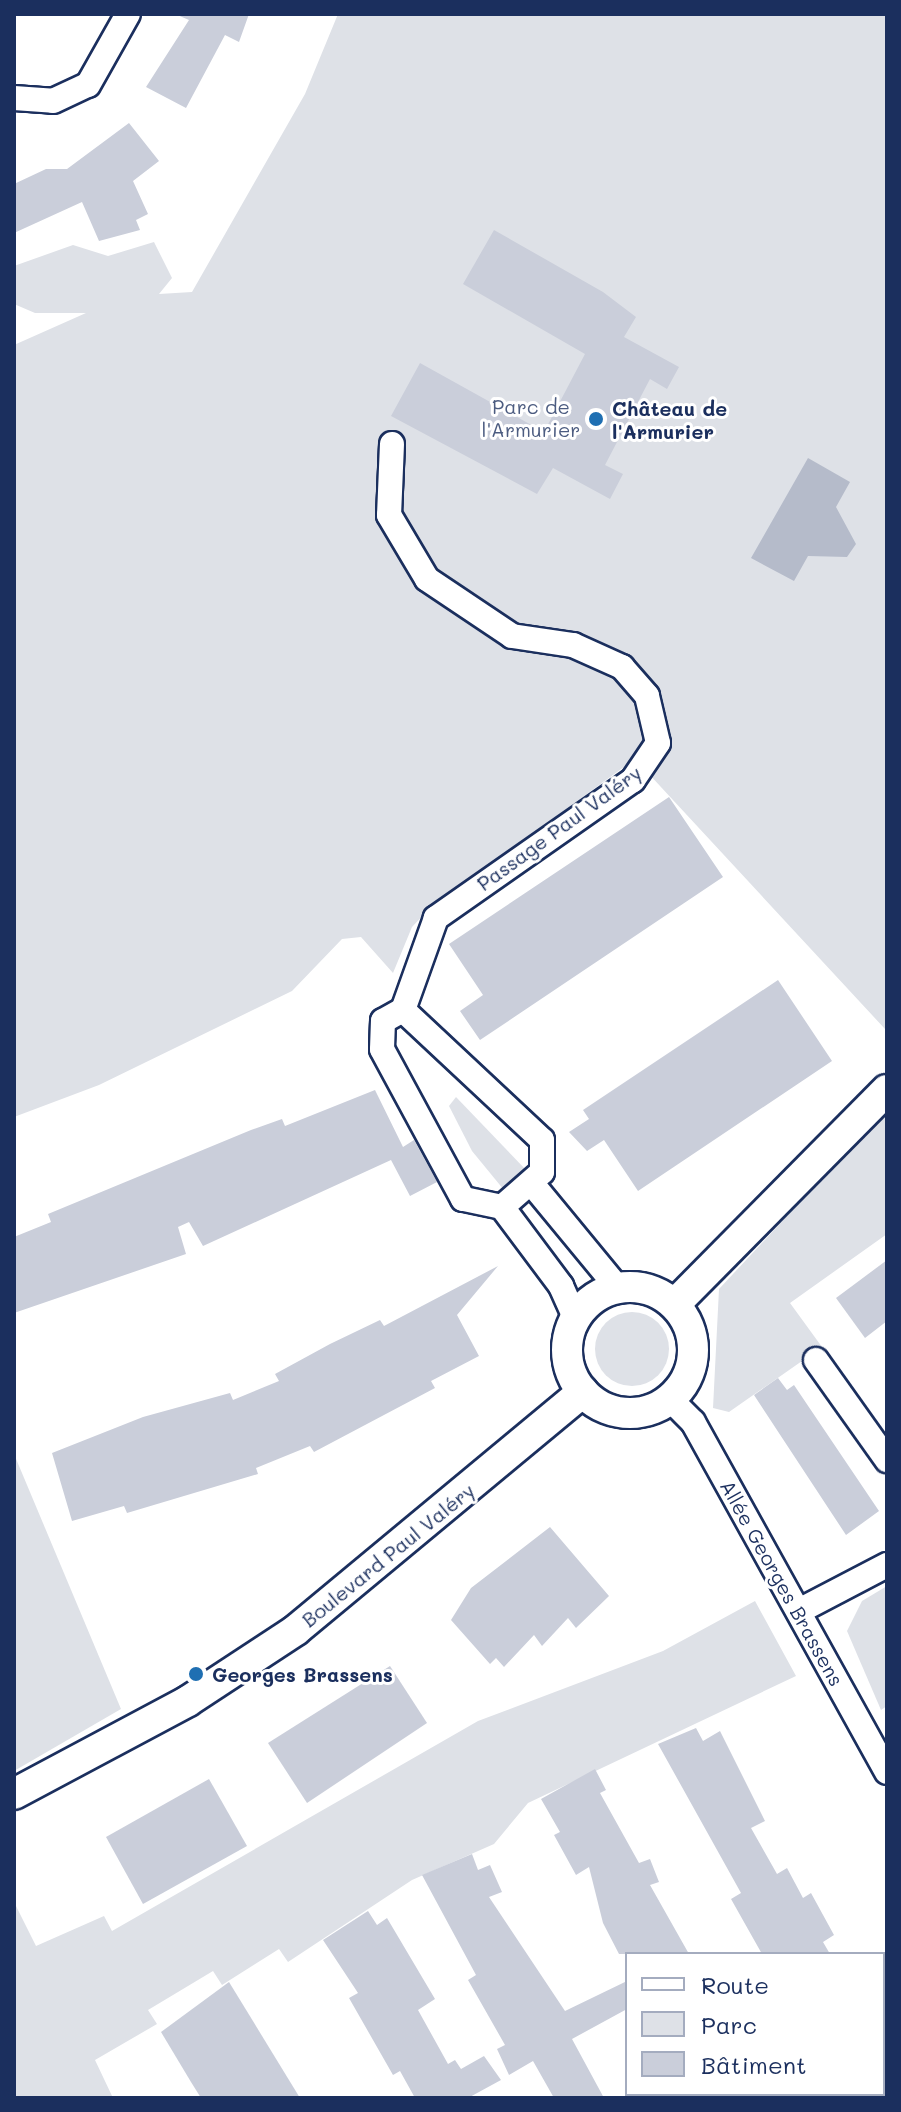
<!DOCTYPE html>
<meta charset="utf-8">
<style>
body{margin:0}
#map{position:relative;width:901px;height:2112px;overflow:hidden;background:#fff;font-family:Mali,sans-serif}
div>[style]{position:absolute}
[style*='--x']{left:calc(var(--x)*1px);top:calc(var(--y)*1px);width:calc(var(--w)*1px);rotate:calc(var(--a)*1deg)}
.green>*{inset:0;background:#dee1e7}
.round{border-radius:50%}
.water>*{inset:0;background:#b5bbca}
.building>*{inset:0;background:#caceda}
.roads{filter:drop-shadow(2px 0 #1b2f5e) drop-shadow(-2px 0 #1b2f5e) drop-shadow(0 2px #1b2f5e) drop-shadow(0 -2px #1b2f5e)}
.minor>*{height:24px;margin:-12px;padding:0 12px;transform-origin:12px;border-radius:12px;background:#fff}
.tertiary>*{height:30px;margin:-15px;padding:0 15px;transform-origin:15px;border-radius:15px;background:#fff}
.tertiary>.ring{margin:-15px;padding:0;box-sizing:content-box;background:none;border:30px solid #fff;border-radius:50%}
.dots>*{width:22px;height:22px;translate:-50% -50%;box-sizing:border-box;border:4px solid #fff;border-radius:50%}
span{translate:-50% -50%;white-space:nowrap;text-align:center;line-height:1.15;-webkit-text-stroke:6px #fff;paint-order:stroke}
.park-label{font-size:20px;color:#4c5c80}
.poi-label{font-size:20px;color:#1b2f5e;font-weight:700}
.left{translate:0 -50%;text-align:left}
.street-label{font-size:20px;color:#1b2f5e}
.frame{position:absolute;inset:0;border:16px solid #1b2f5e;pointer-events:none}
.legend{position:absolute;left:625px;top:1952px;width:260px;height:144px;box-sizing:border-box;background:#fff;border:2px solid #a4acbf;margin:0;padding:10px 14px;list-style:none;font-size:24px;color:#1b2f5e}
.legend li{display:flex;align-items:center;gap:16px;height:40px}
.legend b{width:40px;border:2px solid #a4acbf}
</style>
<div id="map">
<div class="green">
<i style="clip-path:polygon(338px 14px,887px 14px,885px 1029px,635px 759px,430px 908px,412px 927px,393px 973px,361px 937px,342px 939px,292px 991px,99px 1085px,14px 1117px,14px 345px,86px 313px,35px 313px,14px 304px,14px 266px,73px 245px,108px 256px,154px 242px,172px 278px,159px 294px,192px 292px,305px 94px)"></i>
<i style="clip-path:polygon(456px 1097px,527px 1171px,504px 1190px,472px 1151px,449px 1106px)"></i>
<i style="clip-path:polygon(887px 1109px,887px 1234px,790px 1303px,822px 1347px,729px 1412px,713px 1408px,719px 1289px)"></i>
<i class="round" style="left:595px;top:1312px;width:74px;height:74px"></i>
<i style="clip-path:polygon(14px 1454px,121px 1709px,14px 1771px)"></i>
<i style="clip-path:polygon(887px 1586px,887px 1706px,881px 1710px,847px 1631px,862px 1601px)"></i>
<i style="clip-path:polygon(755px 1601px,796px 1676px,528px 1803px,494px 1844px,412px 1880px,288px 1962px,279px 1949px,222px 1985px,213px 1971px,148px 2010px,157px 2024px,95px 2060px,113px 2098px,14px 2098px,14px 1902px,36px 1946px,104px 1916px,112px 1931px,478px 1721px,663px 1651px)"></i>
</div>
<div class="water">
<i style="clip-path:polygon(808px 458px,850px 482px,836px 507px,856px 544px,847px 557px,808px 556px,794px 581px,751px 558px)"></i>
</div>
<div class="building">
<i style="clip-path:polygon(175px 14px,249px 14px,239px 42px,225px 35px,186px 108px,146px 87px,189px 20px)"></i>
<i style="clip-path:polygon(129px 123px,159px 161px,133px 181px,148px 214px,136px 220px,140px 230px,99px 241px,82px 202px,14px 233px,14px 184px,46px 169px,67px 169px)"></i>
<i style="clip-path:polygon(494px 230px,603px 292px,636px 317px,624px 337px,679px 367px,667px 389px,650px 379px,605px 465px,623px 474px,610px 499px,553px 468px,537px 494px,391px 416px,420px 363px,544px 432px,585px 354px,463px 284px)"></i>
<i style="clip-path:polygon(669px 797px,723px 877px,480px 1040px,460px 1011px,483px 995px,449px 944px)"></i>
<i style="clip-path:polygon(778px 980px,832px 1061px,638px 1191px,604px 1140px,587px 1151px,569px 1132px,589px 1119px,583px 1110px)"></i>
<i style="clip-path:polygon(375px 1090px,403px 1147px,414px 1140px,437px 1182px,410px 1196px,391px 1160px,203px 1246px,189px 1222px,178px 1227px,186px 1254px,14px 1313px,14px 1237px,51px 1222px,48px 1214px,251px 1130px,282px 1119px,285px 1126px)"></i>
<i style="clip-path:polygon(887px 1260px,887px 1321px,865px 1338px,836px 1298px)"></i>
<i style="clip-path:polygon(498px 1266px,457px 1315px,479px 1356px,431px 1381px,435px 1388px,314px 1452px,310px 1446px,256px 1468px,258px 1474px,127px 1513px,124px 1506px,72px 1521px,52px 1453px,143px 1417px,230px 1393px,233px 1400px,279px 1381px,275px 1374px,330px 1344px,380px 1320px,384px 1326px)"></i>
<i style="clip-path:polygon(778px 1378px,787px 1390px,794px 1385px,879px 1511px,846px 1535px,754px 1395px)"></i>
<i style="clip-path:polygon(550px 1527px,609px 1596px,576px 1628px,568px 1618px,542px 1646px,534px 1635px,504px 1667px,496px 1658px,490px 1664px,451px 1620px,471px 1588px)"></i>
<i style="clip-path:polygon(390px 1666px,427px 1723px,307px 1803px,268px 1743px)"></i>
<i style="clip-path:polygon(696px 1728px,703px 1741px,720px 1731px,765px 1821px,751px 1828px,777px 1874px,787px 1868px,803px 1898px,811px 1893px,834px 1935px,823px 1942px,830px 1954px,762px 1954px,731px 1899px,741px 1893px,658px 1744px)"></i>
<i style="clip-path:polygon(595px 1769px,606px 1790px,600px 1793px,639px 1863px,650px 1859px,659px 1882px,650px 1885px,689px 1954px,619px 1954px,603px 1923px,589px 1867px,576px 1875px,554px 1835px,560px 1832px,541px 1799px)"></i>
<i style="clip-path:polygon(209px 1779px,247px 1846px,143px 1904px,106px 1837px)"></i>
<i style="clip-path:polygon(472px 1854px,478px 1870px,490px 1865px,502px 1892px,489px 1897px,565px 2011px,627px 1981px,627px 2009px,572px 2039px,604px 2098px,554px 2098px,533px 2061px,509px 2075px,497px 2049px,505px 2045px,468px 1980px,476px 1975px,422px 1875px)"></i>
<i style="clip-path:polygon(368px 1911px,377px 1925px,387px 1918px,435px 1999px,418px 2010px,448px 2064px,455px 2060px,461px 2069px,484px 2056px,501px 2080px,468px 2098px,415px 2098px,400px 2071px,393px 2075px,349px 1998px,358px 1993px,323px 1940px)"></i>
<i style="clip-path:polygon(229px 1982px,300px 2098px,201px 2098px,191px 2082px,161px 2032px)"></i>
</div>
<div class="roads">
<div class="minor">
<i style="--x:14;--y:98;--w:39;--a:4"></i>
<i style="--x:53;--y:101;--w:38;--a:-25"></i>
<i style="--x:88;--y:85;--w:81;--a:-60.6"></i>
<i style="--x:392;--y:444;--w:71;--a:92.4"></i>
<i style="--x:389;--y:515;--w:74;--a:59.3"></i>
<i style="--x:427;--y:579;--w:102;--a:33.8"></i>
<i style="--x:512;--y:636;--w:62;--a:8.4"></i>
<i style="--x:573;--y:645;--w:54;--a:24.2"></i>
<i style="--x:622;--y:667;--w:38;--a:49"></i>
<i style="--x:647;--y:696;--w:48;--a:76.8"></i>
<i style="--x:658;--y:743;--w:45;--a:124"></i>
<i style="--x:633;--y:780;--w:241;--a:145"></i>
<i style="--x:436;--y:918;--w:98;--a:109.7"></i>
<i style="--x:403;--y:1010;--w:190;--a:43.1"></i>
<i style="--x:542;--y:1140;--w:32;--a:90"></i>
<i style="--x:542;--y:1172;--w:53;--a:138.8"></i>
<i style="--x:502;--y:1207;--w:40;--a:-168"></i>
<i style="--x:463;--y:1199;--w:170;--a:-118.4"></i>
<i style="--x:382;--y:1049;--w:28;--a:-88"></i>
<i style="--x:383;--y:1021;--w:23;--a:-29"></i>
<i style="--x:533;--y:1185;--w:132;--a:50.5"></i>
<i style="--x:502;--y:1207;--w:99;--a:53.2"></i>
<i style="--x:561;--y:1286;--w:35;--a:66"></i>
<i style="--x:816;--y:1360;--w:123;--a:54.6"></i>
<i style="--x:671;--y:1400;--w:31;--a:45"></i>
<i style="--x:693;--y:1422;--w:400;--a:61"></i>
<i style="--x:799;--y:1611;--w:99;--a:-27.6"></i>
<i style="--x:883;--y:2060;--w:4;--a:-27"></i>
<i style="--x:807;--y:2098;--w:9;--a:-27"></i>
</div>
<div class="tertiary">
<i class="ring" style="left:567px;top:1287px;width:96px;height:96px"></i>
<i style="--x:675;--y:1304;--w:301;--a:-45.3"></i>
<i style="--x:14;--y:1794;--w:197;--a:-28.1"></i>
<i style="--x:188;--y:1701;--w:129;--a:-33.3"></i>
<i style="--x:296;--y:1630;--w:373;--a:-39.7"></i>
</div>
</div>
<div class="dots">
<i style="left:596px;top:419px;background:#1f6fb2"></i>
<i style="left:196px;top:1674px;background:#1f6fb2"></i>
</div>
<div class="park-label">
<span style="left:531px;top:418px">Parc de<br>l'Armurier</span>
</div>
<div class="poi-label">
<span class="left" style="left:612px;top:420px">Château de<br>l'Armurier</span>
<span class="left" style="left:212px;top:1674px">Georges Brassens</span>
</div>
<div class="street-label">
<span style="left:559px;top:828px;rotate:-36deg">Passage Paul Valéry</span>
<span style="left:388px;top:1555px;rotate:-39deg">Boulevard Paul Valéry</span>
<span style="left:782px;top:1583px;rotate:61deg">Allée Georges Brassens</span>
</div>
<div class="frame"></div>
<ul class="legend">
<li><b style="height:10px;background:#fff"></b>Route</li>
<li><b style="height:22px;background:#dee1e7"></b>Parc</li>
<li><b style="height:22px;background:#caceda"></b>Bâtiment</li>
</ul>
</div>
